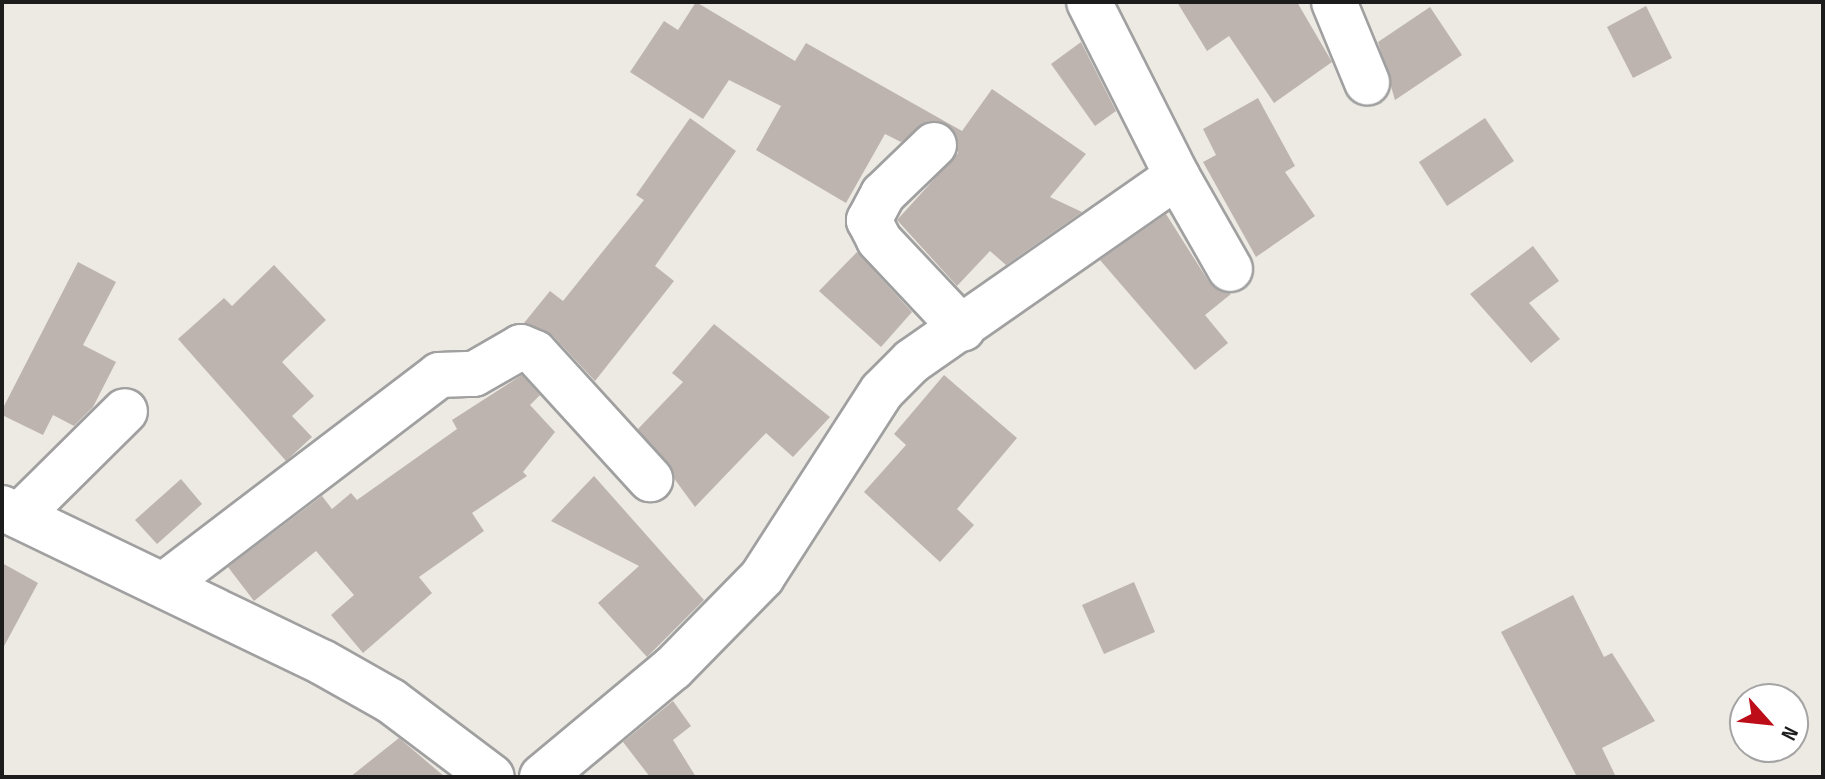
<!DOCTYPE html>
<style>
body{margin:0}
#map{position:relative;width:1825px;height:779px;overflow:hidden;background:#ede9e3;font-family:"Sofia Sans Condensed",sans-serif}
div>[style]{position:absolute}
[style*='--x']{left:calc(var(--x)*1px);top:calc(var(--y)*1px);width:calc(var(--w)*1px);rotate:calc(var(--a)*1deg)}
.building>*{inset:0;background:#bdb4af}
.roads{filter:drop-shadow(2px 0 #a0a0a0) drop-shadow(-2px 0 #a0a0a0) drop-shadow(0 2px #a0a0a0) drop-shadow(0 -2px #a0a0a0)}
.minor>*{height:44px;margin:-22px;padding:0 22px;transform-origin:22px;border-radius:22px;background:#fff}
span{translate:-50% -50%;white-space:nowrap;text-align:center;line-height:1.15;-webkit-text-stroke:6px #fff;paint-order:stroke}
.frame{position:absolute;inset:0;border:4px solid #1c1c1c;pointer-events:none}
.north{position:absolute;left:1729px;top:683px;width:80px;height:80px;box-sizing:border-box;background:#fff;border:2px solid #a4a4a4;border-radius:50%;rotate:117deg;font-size:22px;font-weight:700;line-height:32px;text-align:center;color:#1c1c1c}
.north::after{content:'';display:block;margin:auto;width:28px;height:36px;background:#bc0d18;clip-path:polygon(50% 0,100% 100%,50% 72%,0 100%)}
</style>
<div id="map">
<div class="building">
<i style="clip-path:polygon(696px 2px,795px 61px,806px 43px,962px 131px,992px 89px,1086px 154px,1050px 197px,1082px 212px,1006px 265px,990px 251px,957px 286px,897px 220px,958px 153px,952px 128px,929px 121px,901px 142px,885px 134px,846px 203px,756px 150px,781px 106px,729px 80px,703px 119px,630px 72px,664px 21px,678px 30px)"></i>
<i style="clip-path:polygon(1177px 2px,1297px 2px,1332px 62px,1274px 103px,1229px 36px,1207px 51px)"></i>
<i style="clip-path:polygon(1646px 6px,1672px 58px,1633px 78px,1607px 27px)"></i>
<i style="clip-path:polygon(1430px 7px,1462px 55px,1395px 100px,1378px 42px)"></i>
<i style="clip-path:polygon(1081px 42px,1116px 111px,1095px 126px,1051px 64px)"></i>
<i style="clip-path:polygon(1258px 98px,1295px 166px,1285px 172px,1315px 216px,1256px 257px,1203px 162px,1216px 155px,1203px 129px)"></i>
<i style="clip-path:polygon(690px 118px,736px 151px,655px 266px,674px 281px,595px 381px,553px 336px,524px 323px,550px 291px,563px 301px,644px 200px,636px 195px)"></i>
<i style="clip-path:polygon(1485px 118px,1514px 161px,1447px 206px,1419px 162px)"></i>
<i style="clip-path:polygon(1166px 214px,1209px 282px,1231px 294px,1205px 315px,1228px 343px,1195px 370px,1100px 260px)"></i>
<i style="clip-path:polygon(1533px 246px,1559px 281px,1529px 303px,1560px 339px,1531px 363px,1470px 294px)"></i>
<i style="clip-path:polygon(857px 252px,912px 312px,881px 347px,819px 291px)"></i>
<i style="clip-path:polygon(78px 262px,116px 282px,83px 345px,116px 362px,93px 407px,74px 426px,53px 415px,43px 435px,2px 415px,2px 410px)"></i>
<i style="clip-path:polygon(274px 265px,326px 320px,282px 362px,314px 396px,292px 416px,312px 437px,286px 461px,178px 339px,224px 298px,232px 306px)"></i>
<i style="clip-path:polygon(714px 324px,830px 417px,793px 457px,766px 433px,695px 507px,638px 429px,683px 382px,672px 373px)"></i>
<i style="clip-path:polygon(522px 375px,540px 395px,530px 405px,555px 432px,523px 472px,527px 476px,472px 513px,484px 531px,419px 577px,432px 593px,363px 653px,331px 615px,354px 595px,316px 551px,254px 601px,228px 567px,322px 496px,332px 509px,351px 493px,357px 500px,457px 429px,452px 420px)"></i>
<i style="clip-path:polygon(944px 375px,1017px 438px,957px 509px,974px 525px,940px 562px,864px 492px,906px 445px,894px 434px)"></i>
<i style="clip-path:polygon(594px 476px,704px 600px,647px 657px,598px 603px,639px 566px,551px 521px)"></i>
<i style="clip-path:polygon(181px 479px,202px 504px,157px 544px,135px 520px)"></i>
<i style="clip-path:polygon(2px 563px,38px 583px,2px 650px)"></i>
<i style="clip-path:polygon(1134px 582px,1155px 632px,1104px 654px,1082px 605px)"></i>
<i style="clip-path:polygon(1573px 595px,1604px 657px,1612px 653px,1655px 721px,1602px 748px,1616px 777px,1577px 777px,1501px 632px)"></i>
<i style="clip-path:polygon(673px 701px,691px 726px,673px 740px,696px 777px,650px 777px,623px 742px)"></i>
<i style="clip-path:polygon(399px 738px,445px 777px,350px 777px)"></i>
</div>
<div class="roads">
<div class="minor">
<i style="--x:1334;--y:2;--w:87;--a:67.6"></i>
<i style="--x:934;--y:145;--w:71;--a:136.1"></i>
<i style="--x:883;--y:194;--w:30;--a:118"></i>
<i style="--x:869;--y:220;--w:22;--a:63"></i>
<i style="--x:879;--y:240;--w:122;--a:46.7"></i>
<i style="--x:1177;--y:176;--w:107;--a:60.3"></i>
<i style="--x:2;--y:508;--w:355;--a:25.7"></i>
<i style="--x:322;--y:662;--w:79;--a:29.5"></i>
<i style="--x:391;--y:701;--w:126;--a:37"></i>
<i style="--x:19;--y:516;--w:149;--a:-44.7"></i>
<i style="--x:165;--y:584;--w:345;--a:-37.3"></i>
<i style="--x:439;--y:375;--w:35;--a:-2"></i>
<i style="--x:474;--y:374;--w:54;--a:-29.9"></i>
<i style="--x:521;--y:347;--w:15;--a:23"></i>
<i style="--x:535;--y:353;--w:171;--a:47.6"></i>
<i style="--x:542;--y:777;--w:170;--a:-39.8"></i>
<i style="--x:673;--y:668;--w:127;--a:-45.6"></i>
<i style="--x:762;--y:577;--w:221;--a:-57.2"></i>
<i style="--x:882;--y:391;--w:42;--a:-45"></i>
<i style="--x:912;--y:361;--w:323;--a:-34.9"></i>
<i style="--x:1177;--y:176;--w:195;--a:-116.8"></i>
</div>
</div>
<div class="frame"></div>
<div class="north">N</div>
</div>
